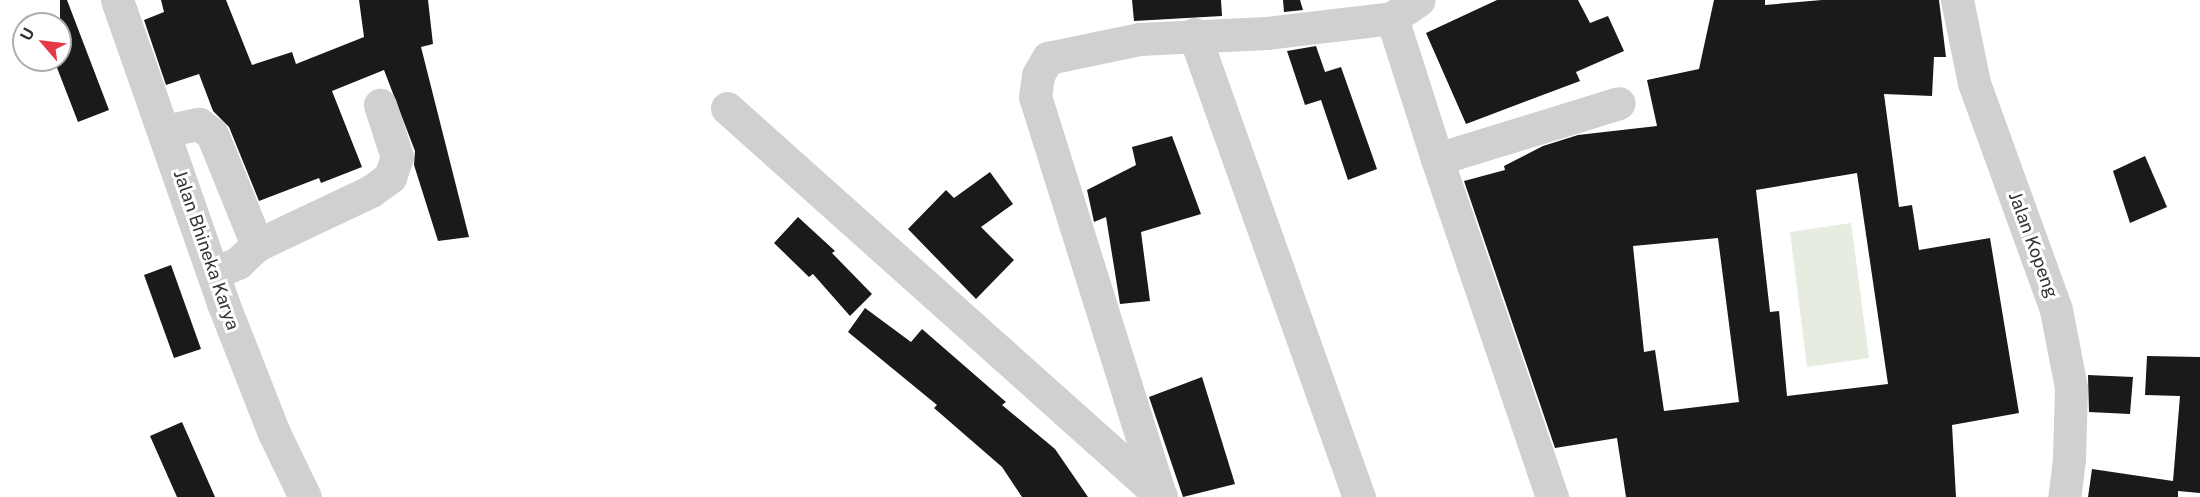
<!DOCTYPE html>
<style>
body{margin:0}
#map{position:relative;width:2200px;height:497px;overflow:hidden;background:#fff;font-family:"Public Sans",sans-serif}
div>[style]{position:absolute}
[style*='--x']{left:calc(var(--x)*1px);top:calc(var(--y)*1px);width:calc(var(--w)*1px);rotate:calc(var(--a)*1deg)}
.green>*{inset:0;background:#e6ecdf}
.building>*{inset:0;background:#1a1a1a}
.minor>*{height:33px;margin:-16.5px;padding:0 16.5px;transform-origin:16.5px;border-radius:16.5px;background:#d0d0d0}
span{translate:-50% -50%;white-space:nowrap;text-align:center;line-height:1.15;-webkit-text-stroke:6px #fff;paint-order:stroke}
.street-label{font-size:18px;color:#333}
.north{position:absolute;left:12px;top:12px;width:60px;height:60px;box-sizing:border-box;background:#fff;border:2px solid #adadad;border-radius:50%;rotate:298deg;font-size:16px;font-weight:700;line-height:24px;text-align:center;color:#333}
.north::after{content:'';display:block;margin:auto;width:21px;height:27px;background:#e63946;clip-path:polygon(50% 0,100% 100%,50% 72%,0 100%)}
</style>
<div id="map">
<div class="green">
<i style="clip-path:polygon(1851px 223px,1869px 358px,1807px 367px,1790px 232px)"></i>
</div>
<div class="building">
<i style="clip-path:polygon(60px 0,67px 0,109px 110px,78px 122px,54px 60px,60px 60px)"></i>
<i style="clip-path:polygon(161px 0,226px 0,252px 65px,292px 52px,296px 64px,364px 37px,359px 0,428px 0,433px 44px,421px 47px,469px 237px,438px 241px,414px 165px,415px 151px,384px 70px,332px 91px,362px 167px,321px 183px,319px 178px,259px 201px,229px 127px,213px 111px,199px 74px,166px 85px,144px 20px,164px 12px)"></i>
<i style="clip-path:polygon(1132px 0,1221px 0,1222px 16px,1134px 21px)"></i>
<i style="clip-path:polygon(1283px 0,1300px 0,1303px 10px,1284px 12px)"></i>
<i style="clip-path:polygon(1497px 0,1578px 0,1590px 23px,1608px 16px,1624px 51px,1576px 72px,1580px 81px,1466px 124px,1426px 33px)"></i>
<i style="clip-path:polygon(evenodd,1714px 0,1765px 0,1765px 5px,1822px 0,1939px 0,1946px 57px,1934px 57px,1932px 96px,1884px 94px,1899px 207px,1912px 205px,1919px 250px,1990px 238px,2019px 413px,1952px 425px,1956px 497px,1626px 497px,1617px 438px,1555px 448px,1464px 181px,1505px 170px,1504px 166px,1543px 146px,1578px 135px,1657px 126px,1647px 80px,1699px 69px,1714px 0,1857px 173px,1888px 384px,1787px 396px,1779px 311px,1770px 312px,1756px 190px,1857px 173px,1714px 0,1718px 238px,1739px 402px,1664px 411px,1655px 350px,1644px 352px,1633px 246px,1718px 238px)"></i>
<i style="clip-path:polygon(1316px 46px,1325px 72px,1341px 67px,1377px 169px,1348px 180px,1321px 100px,1305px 105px,1287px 51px)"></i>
<i style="clip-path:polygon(1172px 136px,1201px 214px,1141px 232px,1150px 301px,1120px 304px,1106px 217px,1094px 222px,1087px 190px,1136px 165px,1132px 147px)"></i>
<i style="clip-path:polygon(2145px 156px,2167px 207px,2130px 223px,2113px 171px)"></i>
<i style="clip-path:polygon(990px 172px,1013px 204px,981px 227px,1014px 260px,976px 299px,908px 229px,946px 190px,954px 198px)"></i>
<i style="clip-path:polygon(798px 217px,835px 251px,832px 253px,872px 294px,850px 316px,813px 274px,809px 277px,774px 243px)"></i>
<i style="clip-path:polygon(171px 265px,201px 349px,174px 358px,144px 275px)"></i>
<i style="clip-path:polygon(865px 308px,911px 342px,922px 329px,1006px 402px,1002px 405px,1055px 449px,1088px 497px,1022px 497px,1002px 467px,934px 408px,937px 405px,848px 332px)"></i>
<i style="clip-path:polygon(2147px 356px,2200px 357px,2200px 493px,2178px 491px,2178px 497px,2088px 497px,2092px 469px,2173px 481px,2180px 396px,2145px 395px)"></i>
<i style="clip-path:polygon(2088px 375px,2133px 377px,2130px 414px,2089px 412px)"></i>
<i style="clip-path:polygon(1202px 377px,1235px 484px,1183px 497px,1149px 397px)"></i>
<i style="clip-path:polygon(182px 422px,215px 497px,177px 497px,150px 436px)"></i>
</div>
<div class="minor">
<i style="--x:117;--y:0;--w:321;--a:70.7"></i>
<i style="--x:223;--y:303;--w:140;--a:68.6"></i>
<i style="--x:274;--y:433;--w:71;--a:64.2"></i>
<i style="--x:1957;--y:0;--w:85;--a:78.4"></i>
<i style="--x:1974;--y:83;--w:241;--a:70.1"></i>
<i style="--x:2056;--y:310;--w:78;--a:79"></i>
<i style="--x:2071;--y:387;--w:72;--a:91.6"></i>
<i style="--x:2069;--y:459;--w:38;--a:97"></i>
<i style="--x:1392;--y:18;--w:148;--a:72.3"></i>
<i style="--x:1194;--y:34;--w:492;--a:70.4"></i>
<i style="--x:727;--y:108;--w:582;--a:41.8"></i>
<i style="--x:165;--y:131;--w:35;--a:-12"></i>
<i style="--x:199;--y:124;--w:16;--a:38"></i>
<i style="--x:212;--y:134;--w:120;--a:67.9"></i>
<i style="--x:257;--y:245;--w:26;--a:137"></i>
<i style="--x:238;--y:263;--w:27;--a:158"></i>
<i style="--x:257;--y:245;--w:126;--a:-25.3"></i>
<i style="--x:371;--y:191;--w:24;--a:-36"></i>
<i style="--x:390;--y:177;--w:21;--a:-71"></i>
<i style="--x:397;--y:157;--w:55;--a:-108.1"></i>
<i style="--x:1159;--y:492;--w:414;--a:-107.4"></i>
<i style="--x:1035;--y:97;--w:22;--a:-82"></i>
<i style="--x:1038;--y:75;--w:20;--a:-60"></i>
<i style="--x:1048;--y:58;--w:94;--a:-11.7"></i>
<i style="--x:1140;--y:39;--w:127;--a:-2.7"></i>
<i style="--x:1267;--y:33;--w:126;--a:-6.8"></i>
<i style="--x:1392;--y:18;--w:32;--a:-34"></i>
<i style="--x:1552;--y:497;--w:357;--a:-108.8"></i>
<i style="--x:1437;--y:159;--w:190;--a:-17.1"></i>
</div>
<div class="street-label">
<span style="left:2033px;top:245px;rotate:70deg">Jalan Kopeng</span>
<span style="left:206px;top:250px;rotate:71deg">Jalan Bhineka Karya</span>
</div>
<div class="north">U</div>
</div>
